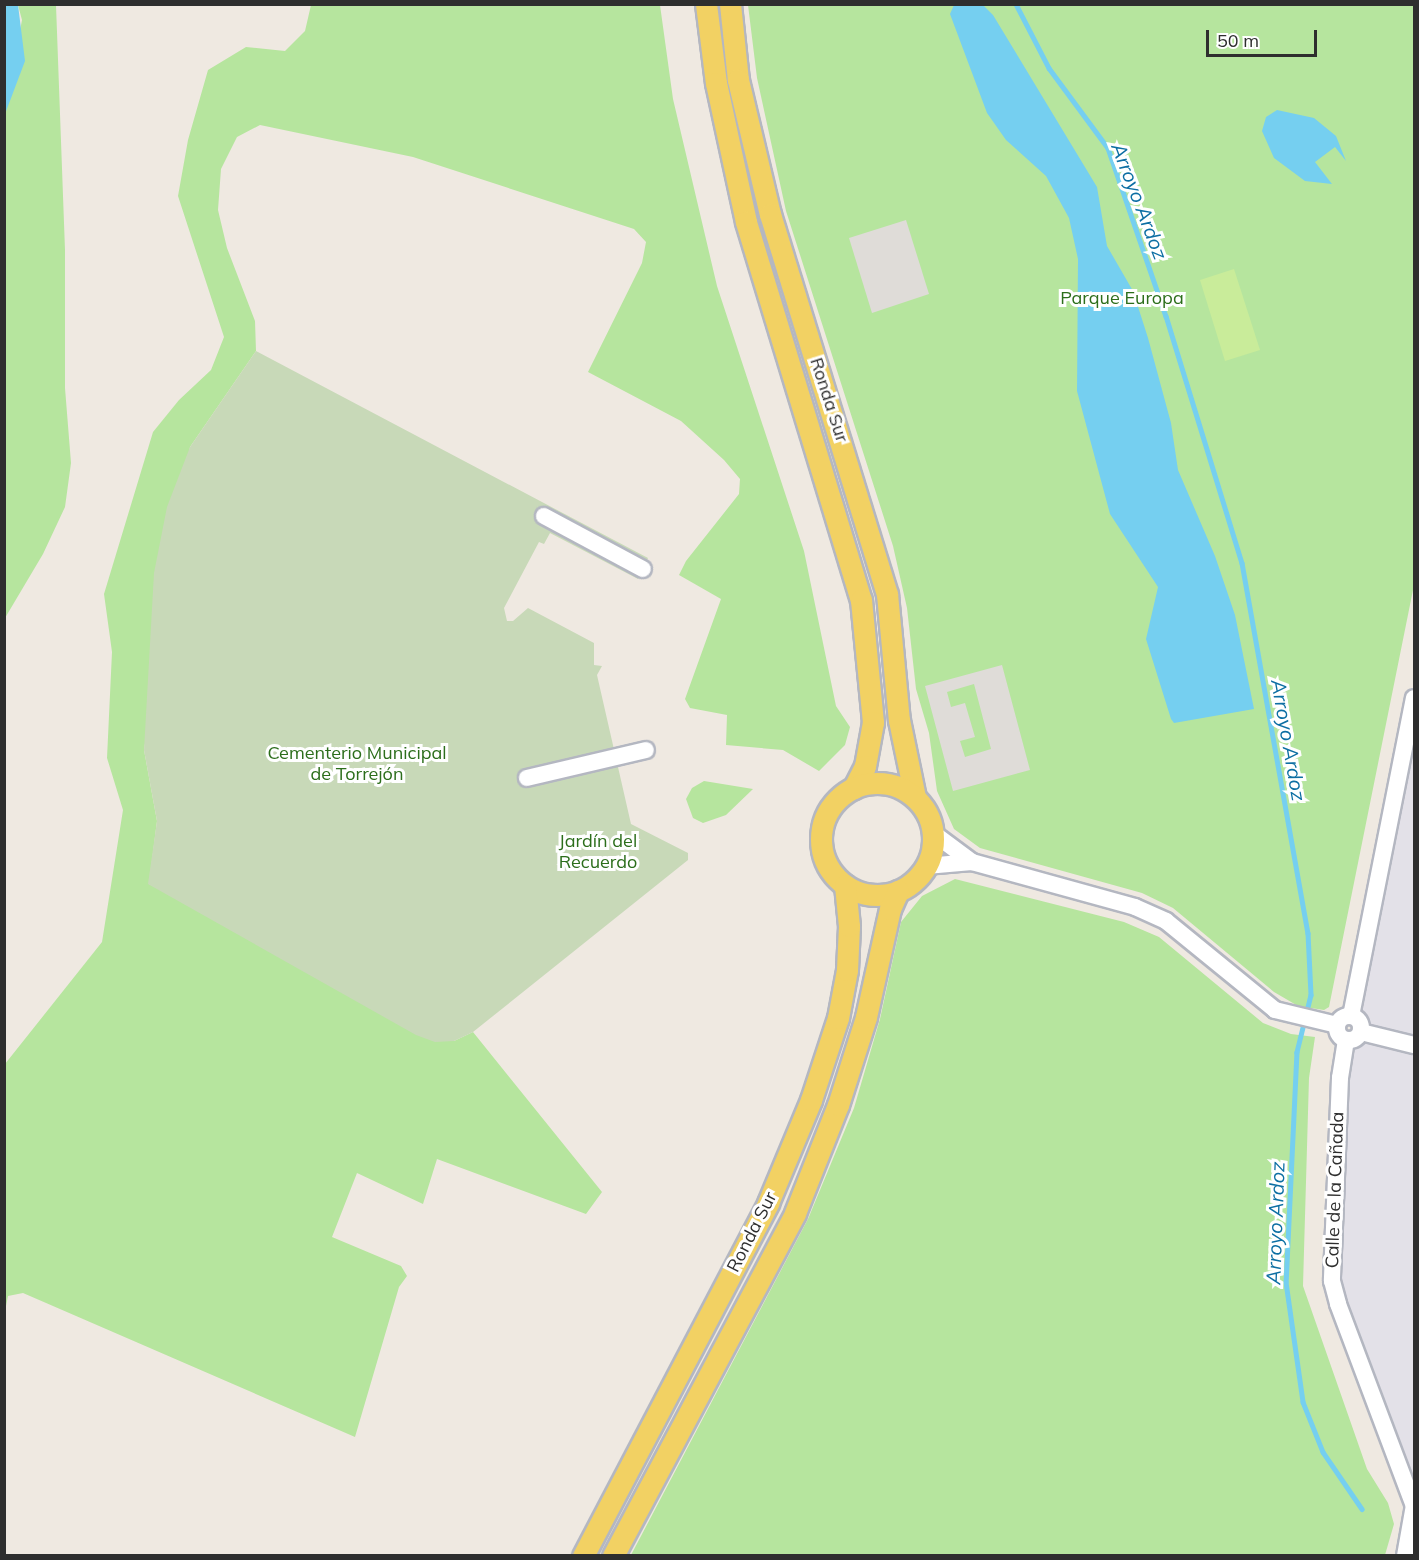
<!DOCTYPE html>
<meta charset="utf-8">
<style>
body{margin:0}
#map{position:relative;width:1419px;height:1560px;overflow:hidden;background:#efe9e1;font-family:Mulish,sans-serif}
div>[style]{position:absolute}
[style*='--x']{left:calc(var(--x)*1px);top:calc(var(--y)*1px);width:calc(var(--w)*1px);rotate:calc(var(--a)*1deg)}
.industrial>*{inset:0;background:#e3e1e8}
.green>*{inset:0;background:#b6e59e}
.cemetery>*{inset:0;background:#c8d9b8}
.pitch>*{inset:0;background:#c9ec9a}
.plaza>*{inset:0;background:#dfdcd8}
.water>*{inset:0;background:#75cff0}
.stream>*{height:4.5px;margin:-2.25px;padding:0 2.25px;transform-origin:2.25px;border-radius:2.25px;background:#75cff0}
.roads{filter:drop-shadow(2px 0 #b4b7c1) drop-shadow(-2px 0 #b4b7c1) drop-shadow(0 2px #b4b7c1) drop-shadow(0 -2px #b4b7c1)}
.minor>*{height:16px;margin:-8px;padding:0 8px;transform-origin:8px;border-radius:8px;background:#fff}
.minor>.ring{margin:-8px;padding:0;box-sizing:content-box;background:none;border:16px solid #fff;border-radius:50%}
.major>*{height:21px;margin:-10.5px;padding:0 10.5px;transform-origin:10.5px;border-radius:10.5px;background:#f2d163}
.major>.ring{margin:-10.5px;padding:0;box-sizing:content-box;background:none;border:21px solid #f2d163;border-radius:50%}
span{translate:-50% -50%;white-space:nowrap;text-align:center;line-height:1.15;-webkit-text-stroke:6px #fff;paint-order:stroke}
.park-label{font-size:18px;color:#2c6e1b}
.street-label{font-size:18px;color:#2e2e2e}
.water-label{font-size:20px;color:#0d6fa3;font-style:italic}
.frame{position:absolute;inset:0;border:6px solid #2e2e2e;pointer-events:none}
.scale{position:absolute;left:1206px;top:30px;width:111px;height:27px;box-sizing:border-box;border:3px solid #2e2e2e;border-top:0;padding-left:8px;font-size:18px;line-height:21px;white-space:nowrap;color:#2e2e2e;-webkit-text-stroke:4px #fff;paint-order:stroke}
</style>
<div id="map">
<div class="industrial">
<i style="clip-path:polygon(1414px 698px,1414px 1506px,1332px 1281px,1351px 1040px,1358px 1036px,1361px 1026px,1355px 1017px)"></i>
</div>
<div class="green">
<i style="clip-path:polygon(18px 5px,56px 5px,65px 250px,65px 388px,71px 463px,65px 507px,43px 554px,5px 618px,4px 114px,22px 20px)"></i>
<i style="clip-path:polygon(311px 5px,660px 5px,673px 99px,717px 286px,804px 551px,836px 706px,850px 727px,845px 745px,819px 771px,783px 750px,726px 745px,727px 715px,690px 708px,685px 699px,721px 599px,679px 575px,686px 561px,739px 494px,740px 479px,724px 460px,681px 421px,588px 372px,642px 263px,646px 242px,634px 229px,413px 157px,260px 125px,237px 137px,221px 169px,218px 210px,227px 248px,255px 321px,256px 351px,190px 447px,144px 750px,157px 821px,149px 884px,454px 1041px,473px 1032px,602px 1192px,586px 1214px,437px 1159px,423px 1204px,357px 1173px,332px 1237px,401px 1266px,407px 1276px,399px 1287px,355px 1437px,23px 1293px,8px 1296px,5px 1311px,5px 1064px,102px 942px,123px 810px,107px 758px,112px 652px,104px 594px,153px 432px,179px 400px,211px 370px,224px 337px,178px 196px,188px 140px,208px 70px,246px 47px,285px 51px,305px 31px)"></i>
<i style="clip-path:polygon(748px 5px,1414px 5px,1414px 585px,1329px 1007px,1324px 1010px,1298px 1006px,1274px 992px,1173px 908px,1142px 893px,980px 848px,954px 829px,937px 791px,929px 733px,916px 689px,907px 608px,893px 546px,786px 211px,757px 78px)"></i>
<i style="clip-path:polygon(704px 781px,753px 789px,726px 815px,703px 823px,693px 818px,686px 799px,692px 788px)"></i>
<i style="clip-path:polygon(955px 879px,1124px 922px,1159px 937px,1263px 1023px,1291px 1034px,1315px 1037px,1309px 1078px,1303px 1286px,1367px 1469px,1388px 1503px,1394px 1524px,1385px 1555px,631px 1555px,808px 1219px,854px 1108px,880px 1019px,901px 922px,922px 896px)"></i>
</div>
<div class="cemetery">
<i style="clip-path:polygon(256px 351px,648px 558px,638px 579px,550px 533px,544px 544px,539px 542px,504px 608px,507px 621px,513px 621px,528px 608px,594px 643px,594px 665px,602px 666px,597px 675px,631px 824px,688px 853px,688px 860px,473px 1032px,454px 1041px,435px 1042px,416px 1035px,148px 884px,157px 821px,144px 750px,154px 573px,167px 507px,190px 447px)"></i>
</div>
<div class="pitch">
<i style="clip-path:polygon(1234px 269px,1260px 350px,1225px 361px,1200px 280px)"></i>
</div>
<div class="plaza">
<i style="clip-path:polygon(906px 220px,929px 294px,872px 313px,849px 238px)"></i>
<i style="clip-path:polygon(evenodd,1002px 665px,1030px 770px,953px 791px,925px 686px,1002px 665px,974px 684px,991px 749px,965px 757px,960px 741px,975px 737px,965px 703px,951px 707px,947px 692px,974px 684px)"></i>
</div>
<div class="water">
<i style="clip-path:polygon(5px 4px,18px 5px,25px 61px,5px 114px)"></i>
<i style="clip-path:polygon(983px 5px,993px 15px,1097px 187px,1107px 246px,1133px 291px,1148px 338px,1171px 423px,1178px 470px,1215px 556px,1235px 615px,1254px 709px,1174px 723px,1171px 719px,1146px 639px,1158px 587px,1110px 514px,1077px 391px,1078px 259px,1069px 218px,1046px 176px,1006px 140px,987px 113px,950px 14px,954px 5px)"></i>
<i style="clip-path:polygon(1277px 110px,1314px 118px,1336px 136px,1346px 161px,1335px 147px,1315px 162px,1332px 184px,1305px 181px,1274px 158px,1262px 131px,1266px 117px)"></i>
</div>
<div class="stream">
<i style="--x:1016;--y:4;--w:72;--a:62.7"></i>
<i style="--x:1049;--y:68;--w:99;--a:53.6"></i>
<i style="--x:1108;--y:148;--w:178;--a:71"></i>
<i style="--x:1166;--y:316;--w:258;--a:72.9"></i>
<i style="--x:1242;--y:563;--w:376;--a:79.9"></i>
<i style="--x:1308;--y:933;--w:62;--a:87.2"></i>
<i style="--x:1311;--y:995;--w:59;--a:103.8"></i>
<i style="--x:1297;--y:1052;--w:230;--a:92.7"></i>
<i style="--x:1286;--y:1282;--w:121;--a:81.9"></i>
<i style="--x:1303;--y:1402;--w:54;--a:68.2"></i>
<i style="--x:1323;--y:1452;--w:69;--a:55.6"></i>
</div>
<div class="roads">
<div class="minor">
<i style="--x:544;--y:516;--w:112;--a:28.2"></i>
<i style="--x:527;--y:778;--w:122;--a:-13.2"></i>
<i style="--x:933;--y:833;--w:49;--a:36.6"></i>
<i style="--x:926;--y:866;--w:46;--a:-5"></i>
<i style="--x:972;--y:862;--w:169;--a:15.4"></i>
<i style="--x:1135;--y:907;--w:34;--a:24"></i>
<i style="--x:1166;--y:921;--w:141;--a:39.2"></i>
<i style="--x:1275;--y:1010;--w:64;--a:13.6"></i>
<i class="ring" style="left:1337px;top:1016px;width:8px;height:8px"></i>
<i style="--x:1351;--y:1016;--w:324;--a:-78.8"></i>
<i style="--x:1361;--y:1032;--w:55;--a:13.8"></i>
<i style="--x:1346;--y:1040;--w:38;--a:99"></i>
<i style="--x:1340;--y:1078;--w:203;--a:92.3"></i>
<i style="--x:1332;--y:1281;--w:24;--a:75"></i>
<i style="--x:1338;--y:1304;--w:216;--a:69.4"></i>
<i style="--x:1405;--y:1556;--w:52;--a:-80"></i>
</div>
<div class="major">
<i style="--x:706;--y:4;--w:80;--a:82.8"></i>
<i style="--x:716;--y:83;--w:142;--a:77.8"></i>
<i style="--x:746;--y:222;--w:395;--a:73.1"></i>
<i style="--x:861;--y:600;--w:123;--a:84.4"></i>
<i style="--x:873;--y:722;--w:45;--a:100.3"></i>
<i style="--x:865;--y:766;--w:25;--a:117"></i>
<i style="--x:730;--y:4;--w:76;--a:84"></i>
<i style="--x:738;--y:80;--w:138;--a:76.6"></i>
<i style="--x:770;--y:214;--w:398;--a:72.9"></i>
<i style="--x:887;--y:594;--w:127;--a:84.6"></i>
<i style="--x:899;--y:720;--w:79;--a:78.3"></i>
<i class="ring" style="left:821px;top:783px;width:91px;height:91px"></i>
<i style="--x:583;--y:1556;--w:399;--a:-62.3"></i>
<i style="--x:768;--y:1203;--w:112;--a:-67.3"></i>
<i style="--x:811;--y:1100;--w:86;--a:-71.8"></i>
<i style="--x:838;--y:1018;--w:49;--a:-79.4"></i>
<i style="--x:847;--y:970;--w:44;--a:-87.4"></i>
<i style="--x:849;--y:926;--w:41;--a:-95.6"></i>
<i style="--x:613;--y:1556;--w:388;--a:-62"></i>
<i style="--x:795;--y:1213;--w:116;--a:-68.3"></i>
<i style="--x:838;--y:1105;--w:92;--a:-72.3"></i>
<i style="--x:866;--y:1017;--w:111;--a:-77.5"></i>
<i style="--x:890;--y:909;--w:20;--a:-66"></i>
</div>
</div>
<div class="park-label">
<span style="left:1122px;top:298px">Parque Europa</span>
<span style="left:357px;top:764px">Cementerio Municipal<br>de Torrejón</span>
<span style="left:598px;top:852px">Jardín del<br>Recuerdo</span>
</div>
<div class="street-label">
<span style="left:829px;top:400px;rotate:72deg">Ronda Sur</span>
<span style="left:1335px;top:1190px;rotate:-88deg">Calle de la Cañada</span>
<span style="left:752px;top:1232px;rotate:-63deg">Ronda Sur</span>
</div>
<div class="water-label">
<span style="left:1140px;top:201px;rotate:69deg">Arroyo Ardoz</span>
<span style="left:1289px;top:740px;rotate:80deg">Arroyo Ardoz</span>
<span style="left:1275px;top:1223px;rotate:-88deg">Arroyo Ardoz</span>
</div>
<div class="frame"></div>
<div class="scale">50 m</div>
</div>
